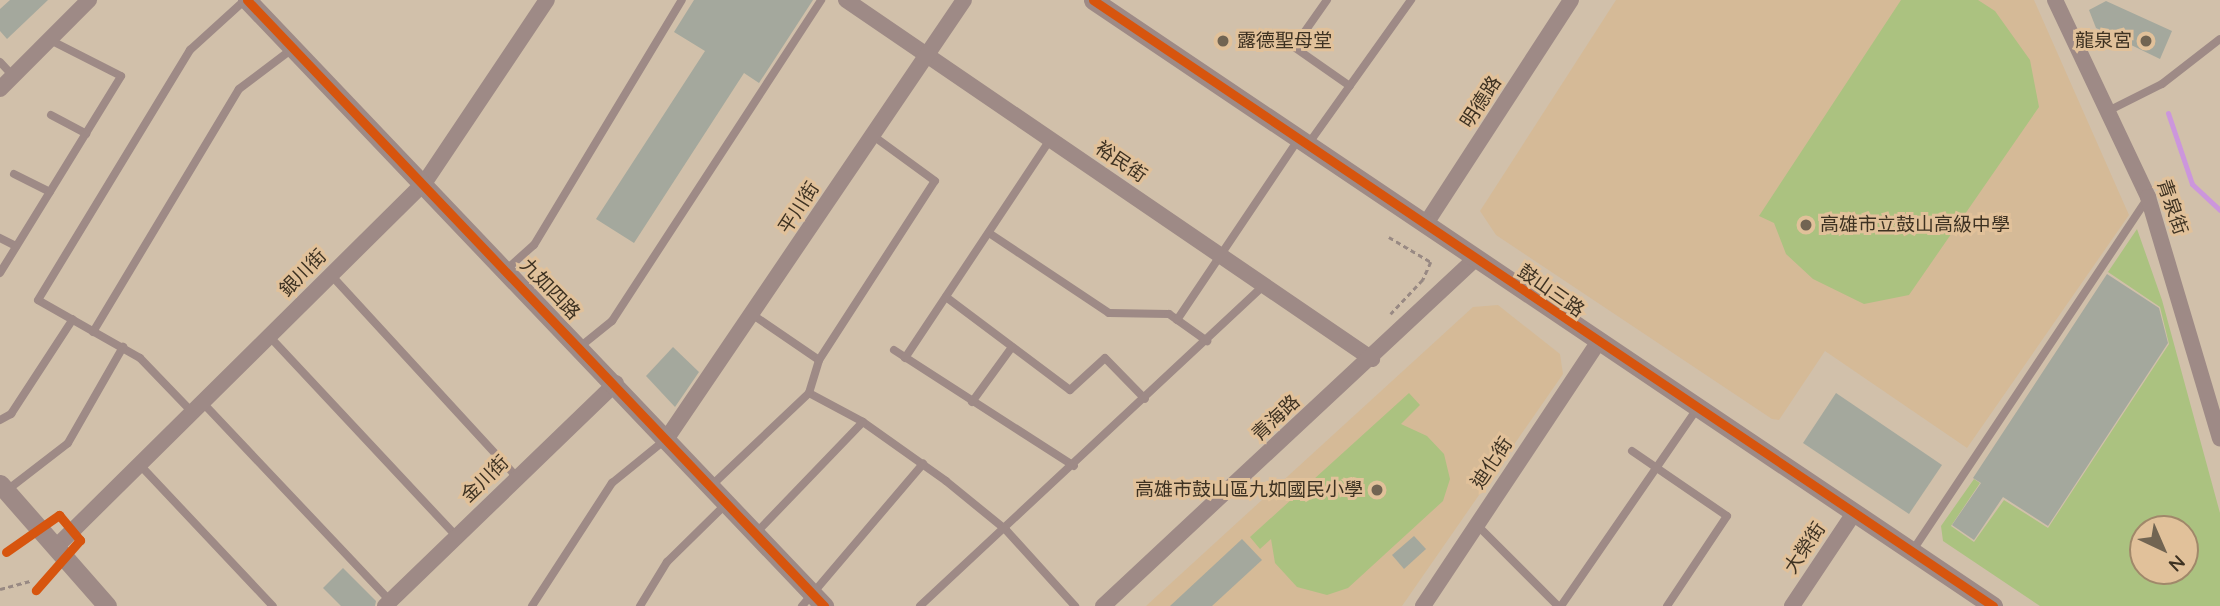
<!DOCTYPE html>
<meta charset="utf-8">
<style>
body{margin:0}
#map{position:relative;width:2220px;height:606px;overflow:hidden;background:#d1c0aa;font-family:Quicksand,"Noto Sans TC",sans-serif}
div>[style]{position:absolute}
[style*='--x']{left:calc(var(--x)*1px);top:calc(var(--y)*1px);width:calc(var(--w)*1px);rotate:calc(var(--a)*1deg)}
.built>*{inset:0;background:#d5ba97}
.green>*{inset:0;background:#abc280}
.stream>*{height:5px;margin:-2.5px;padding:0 2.5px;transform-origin:2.5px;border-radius:2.5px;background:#cc96dc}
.building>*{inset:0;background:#a4a89d}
.path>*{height:2.5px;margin-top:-1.25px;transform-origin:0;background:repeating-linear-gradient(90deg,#988983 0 5px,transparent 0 8.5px)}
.service>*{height:8px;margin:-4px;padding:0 4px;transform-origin:4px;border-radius:4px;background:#9e8a86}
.minor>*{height:16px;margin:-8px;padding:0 8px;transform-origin:8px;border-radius:8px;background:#9e8a86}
.tertiary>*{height:19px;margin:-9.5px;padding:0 9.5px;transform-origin:9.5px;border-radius:9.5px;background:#9e8a86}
.cycleway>*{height:9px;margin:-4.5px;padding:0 4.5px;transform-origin:4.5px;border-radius:4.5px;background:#d7550e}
.dots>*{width:19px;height:19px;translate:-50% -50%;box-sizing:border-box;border:4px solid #e1c19a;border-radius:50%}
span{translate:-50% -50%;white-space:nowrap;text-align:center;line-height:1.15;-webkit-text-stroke:6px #e1c19a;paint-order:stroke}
.poi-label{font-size:19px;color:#3e3222}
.left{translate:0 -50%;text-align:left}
.right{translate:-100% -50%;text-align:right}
.street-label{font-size:19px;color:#3e3222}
.north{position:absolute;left:2129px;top:515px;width:70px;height:70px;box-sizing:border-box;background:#e1c19a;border:2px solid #a0886a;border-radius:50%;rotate:136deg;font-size:19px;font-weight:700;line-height:28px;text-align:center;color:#3e3222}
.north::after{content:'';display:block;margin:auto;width:24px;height:32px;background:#716452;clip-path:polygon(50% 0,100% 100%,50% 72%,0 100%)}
</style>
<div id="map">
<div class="built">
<i style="clip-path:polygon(1616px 0,2034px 0,2129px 215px,1967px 448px,1825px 351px,1779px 420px,1772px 419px,1496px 235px,1480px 211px)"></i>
<i style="clip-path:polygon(1498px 305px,1560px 354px,1563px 374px,1402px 606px,1146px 606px,1473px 307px)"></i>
</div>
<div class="green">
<i style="clip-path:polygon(1901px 0,1978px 0,1995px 11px,2030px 60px,2039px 107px,1909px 295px,1864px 304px,1813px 279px,1786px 254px,1774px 223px,1759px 216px)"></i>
<i style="clip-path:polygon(evenodd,2137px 229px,2162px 300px,2220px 513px,2220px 606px,2040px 606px,1943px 541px,1941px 526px,1974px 479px,1980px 483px,1951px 526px,1974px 542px,2004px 500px,2048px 528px,2169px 344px,2160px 307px,2108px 272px,2137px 229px,2143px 529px,2185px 529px,2185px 571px,2143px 571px,2143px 529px)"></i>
<i style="clip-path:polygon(1409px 393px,1420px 405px,1401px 424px,1427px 436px,1444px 454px,1450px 479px,1443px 501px,1348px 588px,1327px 595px,1297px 587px,1275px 563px,1271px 539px,1260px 549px,1250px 537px)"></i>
</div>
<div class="stream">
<i style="--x:2168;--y:113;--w:75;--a:71.3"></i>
<i style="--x:2192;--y:184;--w:38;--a:43"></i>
</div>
<div class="building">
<i style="clip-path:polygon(10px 0,48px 0,7px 39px,0 31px,0 9px)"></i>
<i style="clip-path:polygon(694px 0,813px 0,759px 83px,744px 73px,634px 243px,596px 219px,705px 51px,674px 32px)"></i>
<i style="clip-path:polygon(2106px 1px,2172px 31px,2160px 59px,2096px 28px,2089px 10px)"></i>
<i style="clip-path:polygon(2107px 274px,2159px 308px,2168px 343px,2048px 526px,2003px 497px,1974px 540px,1952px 525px,1981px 483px,1973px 478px)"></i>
<i style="clip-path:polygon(673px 347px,699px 372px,675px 407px,646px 376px)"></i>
<i style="clip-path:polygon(1836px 393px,1942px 465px,1909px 514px,1803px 443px)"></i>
<i style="clip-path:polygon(1414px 536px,1426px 549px,1404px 569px,1392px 555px)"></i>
<i style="clip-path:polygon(1242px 539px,1262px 560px,1212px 606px,1170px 606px)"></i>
<i style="clip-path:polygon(343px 568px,376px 601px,375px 606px,341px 606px,323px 588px)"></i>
</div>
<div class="path">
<i style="--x:1389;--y:237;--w:49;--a:30.8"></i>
<i style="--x:1431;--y:262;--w:20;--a:114"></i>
<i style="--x:1423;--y:280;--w:47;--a:133.3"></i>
<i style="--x:0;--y:589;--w:31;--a:-15"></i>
</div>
<div class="service">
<i style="--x:1327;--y:0;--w:57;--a:125.1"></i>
<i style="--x:1294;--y:47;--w:68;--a:34.9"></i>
<i style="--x:0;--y:62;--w:19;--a:47"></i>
<i style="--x:2110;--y:110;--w:58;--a:-26.6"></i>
<i style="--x:2162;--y:84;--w:73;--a:-37.8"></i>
<i style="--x:51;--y:115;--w:40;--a:28"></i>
<i style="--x:1309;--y:143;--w:176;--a:-54.5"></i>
<i style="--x:14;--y:174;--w:40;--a:26.6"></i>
<i style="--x:989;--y:233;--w:144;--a:33.7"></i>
<i style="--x:1109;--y:313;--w:60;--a:1"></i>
<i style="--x:1169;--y:314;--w:47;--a:35.4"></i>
<i style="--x:0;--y:238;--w:18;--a:27"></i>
<i style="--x:507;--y:269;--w:36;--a:-42"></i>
<i style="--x:534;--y:245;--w:286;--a:-58.9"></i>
<i style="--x:0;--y:273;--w:231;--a:-58.4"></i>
<i style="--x:121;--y:76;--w:80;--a:-153.1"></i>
<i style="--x:331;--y:275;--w:275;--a:47.4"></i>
<i style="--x:946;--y:297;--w:155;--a:36.9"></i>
<i style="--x:1070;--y:390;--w:47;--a:-42.4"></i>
<i style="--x:1105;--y:358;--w:57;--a:45.7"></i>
<i style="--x:753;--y:315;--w:80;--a:34.3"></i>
<i style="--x:1177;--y:320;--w:217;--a:-56.1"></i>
<i style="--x:93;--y:332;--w:283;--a:-59"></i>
<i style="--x:239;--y:89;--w:66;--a:-37"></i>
<i style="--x:269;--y:336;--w:274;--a:46.9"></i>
<i style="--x:581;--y:346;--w:40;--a:-39"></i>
<i style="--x:612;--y:321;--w:383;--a:-56.9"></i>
<i style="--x:894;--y:350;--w:214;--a:32.8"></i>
<i style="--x:905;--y:358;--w:262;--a:-56.4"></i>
<i style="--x:809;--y:393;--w:61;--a:28.2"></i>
<i style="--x:863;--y:422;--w:102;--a:35.4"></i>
<i style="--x:946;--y:481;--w:77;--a:39.2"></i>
<i style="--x:1006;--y:530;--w:103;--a:47.8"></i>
<i style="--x:202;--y:402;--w:274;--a:46.6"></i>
<i style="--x:972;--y:402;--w:68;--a:-54"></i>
<i style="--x:192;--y:412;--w:75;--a:-133.9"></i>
<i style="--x:140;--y:358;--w:117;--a:-150.4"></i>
<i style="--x:38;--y:300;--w:293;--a:-58.7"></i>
<i style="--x:190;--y:50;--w:74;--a:-42.3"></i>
<i style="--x:0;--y:420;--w:13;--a:-29"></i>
<i style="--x:11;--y:414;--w:113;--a:-56.9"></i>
<i style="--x:1632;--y:451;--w:115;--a:34.4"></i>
<i style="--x:1727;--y:516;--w:108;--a:123.7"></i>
<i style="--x:139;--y:464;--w:195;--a:46.7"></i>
<i style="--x:711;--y:486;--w:135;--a:-43.5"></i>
<i style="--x:809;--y:393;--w:34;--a:-73"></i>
<i style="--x:819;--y:360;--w:213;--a:-57.1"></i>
<i style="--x:935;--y:181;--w:78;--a:-143.9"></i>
<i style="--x:6;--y:491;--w:78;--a:-37.7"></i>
<i style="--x:68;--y:443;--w:111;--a:-60.2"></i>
<i style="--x:1477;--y:525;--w:115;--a:45"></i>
<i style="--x:756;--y:533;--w:154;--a:-46.1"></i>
<i style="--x:1913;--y:550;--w:424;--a:-56.3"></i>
<i style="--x:532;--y:606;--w:147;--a:-57"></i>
<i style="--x:612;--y:483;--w:68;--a:-39.1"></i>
<i style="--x:640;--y:606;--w:52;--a:-58.5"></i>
<i style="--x:667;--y:562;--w:84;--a:-44.5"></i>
<i style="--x:802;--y:606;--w:187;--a:-49.6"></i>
<i style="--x:920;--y:606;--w:471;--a:-43"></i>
<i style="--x:1561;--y:606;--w:239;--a:-55.4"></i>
</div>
<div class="minor">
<i style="--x:846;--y:0;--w:637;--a:34.31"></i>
<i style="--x:2055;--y:0;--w:218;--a:64.7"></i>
<i style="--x:2148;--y:197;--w:252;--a:73.4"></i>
<i style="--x:0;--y:89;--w:126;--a:-45"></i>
<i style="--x:1425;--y:225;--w:268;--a:-57"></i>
<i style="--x:667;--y:438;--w:529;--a:-55.86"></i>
<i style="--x:55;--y:548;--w:520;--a:-44.69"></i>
<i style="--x:425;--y:182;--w:219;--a:-56.2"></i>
<i style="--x:385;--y:606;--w:321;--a:-44"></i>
<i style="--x:1103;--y:606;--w:509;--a:-43.01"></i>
<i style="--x:1423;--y:606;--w:315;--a:-56.4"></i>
<i style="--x:1792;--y:606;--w:112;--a:-56.3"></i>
</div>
<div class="tertiary">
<i style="--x:247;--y:0;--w:837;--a:46.4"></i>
<i style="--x:1093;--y:0;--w:1085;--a:33.95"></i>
<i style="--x:0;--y:484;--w:162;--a:48.7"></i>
</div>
<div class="cycleway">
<i style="--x:247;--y:0;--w:837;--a:46.4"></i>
<i style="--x:1093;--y:0;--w:1085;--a:33.95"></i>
<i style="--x:6;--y:552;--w:65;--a:-34.9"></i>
<i style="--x:59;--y:515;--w:33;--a:50"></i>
<i style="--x:80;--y:540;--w:67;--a:131.3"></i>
</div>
<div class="dots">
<i style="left:1223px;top:41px;background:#716452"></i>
<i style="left:2146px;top:41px;background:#716452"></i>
<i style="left:1806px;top:225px;background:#716452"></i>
<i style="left:1377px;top:490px;background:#716452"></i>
</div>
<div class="poi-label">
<span class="left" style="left:1237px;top:41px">露德聖母堂</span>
<span class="right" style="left:2132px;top:41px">龍泉宮</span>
<span class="left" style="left:1820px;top:225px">高雄市立鼓山高級中學</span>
<span class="right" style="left:1363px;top:490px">高雄市鼓山區九如國民小學</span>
</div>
<div class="street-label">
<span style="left:1481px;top:102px;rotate:-57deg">明德路</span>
<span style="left:1121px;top:162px;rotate:34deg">裕民街</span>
<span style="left:2172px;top:207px;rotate:71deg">青泉街</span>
<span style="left:799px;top:208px;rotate:-57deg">平川街</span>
<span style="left:303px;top:273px;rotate:-45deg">銀川街</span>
<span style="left:550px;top:289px;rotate:46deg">九如四路</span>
<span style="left:1551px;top:291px;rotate:35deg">鼓山三路</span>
<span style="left:1276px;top:418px;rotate:-43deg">青海路</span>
<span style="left:1492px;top:463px;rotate:-56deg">迪化街</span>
<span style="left:485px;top:479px;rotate:-44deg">金川街</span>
<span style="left:1805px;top:548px;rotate:-56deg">大榮街</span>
</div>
<div class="north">N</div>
</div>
